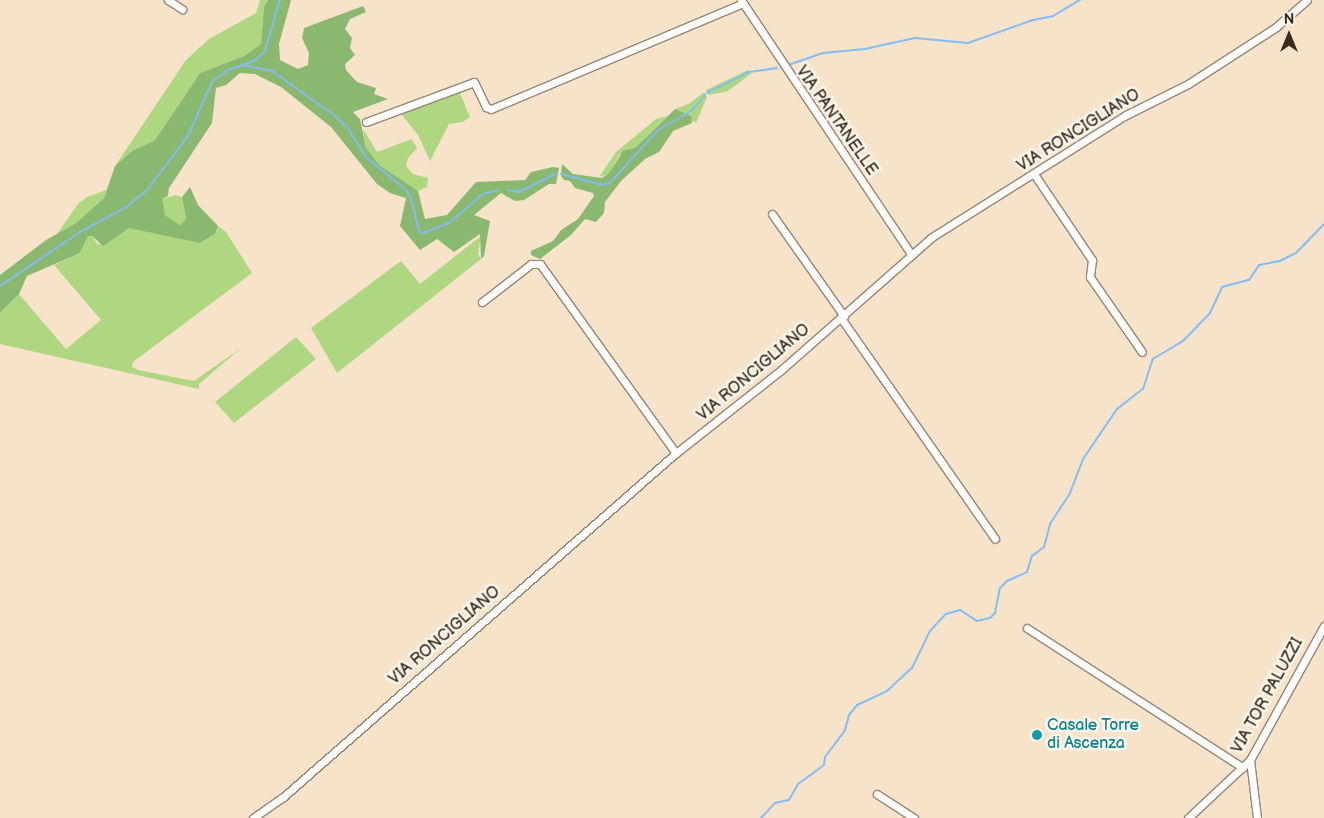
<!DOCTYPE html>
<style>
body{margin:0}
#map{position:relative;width:1324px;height:818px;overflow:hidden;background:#f6e3ca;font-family:"Balsamiq Sans",sans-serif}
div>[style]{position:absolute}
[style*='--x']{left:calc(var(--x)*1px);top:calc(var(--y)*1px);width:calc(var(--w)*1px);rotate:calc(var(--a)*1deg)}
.green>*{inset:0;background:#afd781}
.forest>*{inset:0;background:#8bb86f}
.stream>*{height:2px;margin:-1px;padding:0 1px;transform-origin:1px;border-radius:1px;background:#84bcf4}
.roads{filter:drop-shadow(1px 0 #988674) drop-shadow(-1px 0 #988674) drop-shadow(0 1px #988674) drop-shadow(0 -1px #988674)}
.minor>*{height:7px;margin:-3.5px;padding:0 3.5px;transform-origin:3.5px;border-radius:3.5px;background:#fff}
.dots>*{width:14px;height:14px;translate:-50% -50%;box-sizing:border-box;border:2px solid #fbf7ec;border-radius:50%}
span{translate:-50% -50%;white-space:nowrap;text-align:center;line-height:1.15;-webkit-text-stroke:5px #fbf7ec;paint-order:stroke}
.street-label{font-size:16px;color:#3b2a1e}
.culture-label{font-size:16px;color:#0d838f}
.left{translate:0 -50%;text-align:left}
.north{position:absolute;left:1264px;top:10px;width:50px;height:50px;-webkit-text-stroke:4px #fbf7ec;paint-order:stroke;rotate:0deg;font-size:14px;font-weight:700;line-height:20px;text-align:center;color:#3b2a1e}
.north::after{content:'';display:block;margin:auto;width:18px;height:22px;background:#3b2a1e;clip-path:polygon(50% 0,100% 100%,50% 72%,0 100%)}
</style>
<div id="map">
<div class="green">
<i style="clip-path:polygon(260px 0,268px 0,264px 7px,261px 44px,244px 56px,200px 73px,155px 140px,132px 151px,115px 166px,186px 60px,209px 39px,256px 13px)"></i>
<i style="clip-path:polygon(748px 70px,752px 73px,728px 91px,709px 95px,706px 90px)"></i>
<i style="clip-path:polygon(459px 91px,470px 117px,463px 122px,449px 124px,430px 161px,418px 135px,401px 114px)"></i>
<i style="clip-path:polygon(704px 92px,707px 97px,696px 123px,675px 109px,690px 103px)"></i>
<i style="clip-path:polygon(667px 116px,635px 148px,619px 155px,609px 174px,599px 177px,616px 152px,656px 119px)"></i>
<i style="clip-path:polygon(363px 129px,377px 152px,412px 139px,417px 148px,408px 158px,406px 166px,413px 174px,428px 178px,427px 187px,418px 191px,379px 166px,366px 148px)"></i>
<i style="clip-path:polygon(106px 190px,104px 198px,76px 223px,57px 234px,78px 204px,87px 197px)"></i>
<i style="clip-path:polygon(176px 195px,182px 197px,186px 219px,180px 225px,165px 215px,162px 206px,162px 199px)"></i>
<i style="clip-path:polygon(218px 226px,226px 232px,252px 273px,133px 362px,132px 367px,138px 370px,194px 381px,241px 348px,199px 384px,199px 389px,0 344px,0 313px,19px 294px,66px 349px,101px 320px,54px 265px,80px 253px,88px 236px,92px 236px,98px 245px,129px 228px,137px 227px,200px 243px,215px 234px)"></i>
<i style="clip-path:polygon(481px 236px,478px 254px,481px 259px,337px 373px,311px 328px,401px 261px,420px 284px)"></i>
<i style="clip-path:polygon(296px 337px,316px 359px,234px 423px,215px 402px)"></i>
</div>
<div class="forest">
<i style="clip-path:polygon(268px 0,291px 0,279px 44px,280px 60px,298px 69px,308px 65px,309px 53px,302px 38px,304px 28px,363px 6px,366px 12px,350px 19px,345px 29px,352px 38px,350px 48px,355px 55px,345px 64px,346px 70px,357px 82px,376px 88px,374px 94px,388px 99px,353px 112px,360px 119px,366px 148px,379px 165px,418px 191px,425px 219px,447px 215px,476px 182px,525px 180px,531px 172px,553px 167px,559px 168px,556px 184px,549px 184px,524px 200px,515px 201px,501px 193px,474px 215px,490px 221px,484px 256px,481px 259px,480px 234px,454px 252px,437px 239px,420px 250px,400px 226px,406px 198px,390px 193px,377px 184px,331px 127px,281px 87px,255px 74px,240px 73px,226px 85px,216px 88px,212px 123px,169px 188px,168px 196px,162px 199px,165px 215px,180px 225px,186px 219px,182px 197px,190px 187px,198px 205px,218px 226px,215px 234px,200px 243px,129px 228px,103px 246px,92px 236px,88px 236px,80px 253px,27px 276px,19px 294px,0 313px,0 275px,46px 240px,76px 223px,104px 198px,115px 166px,132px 151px,155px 140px,200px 73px,244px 56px,261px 44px,264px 7px)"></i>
<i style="clip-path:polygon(675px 109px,691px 116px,692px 123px,673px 131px,659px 152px,645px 159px,621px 181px,605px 202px,604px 213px,596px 222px,585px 219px,571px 235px,540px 259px,531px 255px,531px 251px,553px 241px,561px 230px,578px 219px,594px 196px,593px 193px,575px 188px,570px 181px,564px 180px,561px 176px,562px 164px,573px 174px,602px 178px,609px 173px,623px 151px,635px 148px)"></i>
</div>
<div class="stream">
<i style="--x:243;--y:65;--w:30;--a:12"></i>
<i style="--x:272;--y:71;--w:76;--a:35.4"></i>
<i style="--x:334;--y:115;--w:18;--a:43"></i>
<i style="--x:347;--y:127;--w:36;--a:58"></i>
<i style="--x:366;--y:157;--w:50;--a:39.4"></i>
<i style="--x:405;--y:189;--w:11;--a:56"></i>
<i style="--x:411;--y:198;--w:34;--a:76"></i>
<i style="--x:419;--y:231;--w:4;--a:27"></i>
<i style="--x:423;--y:233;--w:28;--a:-21"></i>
<i style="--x:449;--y:223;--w:45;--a:-40.5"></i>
<i style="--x:483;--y:194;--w:16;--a:-14"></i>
<i style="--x:788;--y:65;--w:37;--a:-19"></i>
<i style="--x:823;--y:53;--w:42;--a:-5.4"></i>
<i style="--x:865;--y:49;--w:51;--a:-12.4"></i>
<i style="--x:915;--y:38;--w:53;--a:5.4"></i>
<i style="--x:968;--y:43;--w:69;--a:-19.5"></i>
<i style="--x:1033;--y:20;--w:20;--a:-11"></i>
<i style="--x:1053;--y:16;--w:31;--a:-31"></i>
<i style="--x:707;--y:93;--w:47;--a:-26.6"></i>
<i style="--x:749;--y:72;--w:28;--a:-8"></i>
<i style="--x:561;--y:174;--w:43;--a:14.7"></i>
<i style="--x:603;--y:185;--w:7;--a:-16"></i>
<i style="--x:610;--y:183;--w:72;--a:-47.8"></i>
<i style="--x:658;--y:130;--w:38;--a:-30"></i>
<i style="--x:691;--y:111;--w:21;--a:-49"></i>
<i style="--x:508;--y:190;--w:11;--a:10"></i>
<i style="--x:519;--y:192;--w:42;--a:-26.6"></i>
<i style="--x:0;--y:286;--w:97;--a:-34"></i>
<i style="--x:80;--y:232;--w:51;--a:-28.1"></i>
<i style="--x:125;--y:208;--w:28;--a:-39"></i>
<i style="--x:147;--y:190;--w:68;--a:-52.8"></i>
<i style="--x:188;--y:136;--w:59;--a:-66"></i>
<i style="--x:212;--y:82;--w:18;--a:-38"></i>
<i style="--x:226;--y:71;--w:30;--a:-20"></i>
<i style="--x:254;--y:61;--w:15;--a:-42"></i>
<i style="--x:265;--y:51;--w:53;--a:-73.6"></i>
<i style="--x:761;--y:818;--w:21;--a:-47"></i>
<i style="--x:775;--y:803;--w:14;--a:-12"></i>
<i style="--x:789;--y:800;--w:18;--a:-61"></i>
<i style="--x:798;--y:784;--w:32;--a:-36"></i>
<i style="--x:824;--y:765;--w:8;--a:-83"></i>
<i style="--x:825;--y:757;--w:34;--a:-53"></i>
<i style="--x:845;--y:730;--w:16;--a:-75"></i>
<i style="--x:849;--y:715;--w:13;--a:-51"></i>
<i style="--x:857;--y:705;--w:33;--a:-25"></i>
<i style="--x:887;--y:691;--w:34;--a:-43"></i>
<i style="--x:912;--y:668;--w:41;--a:-64.1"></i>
<i style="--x:930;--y:631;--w:23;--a:-47"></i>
<i style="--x:946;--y:614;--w:15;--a:-16"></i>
<i style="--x:960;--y:610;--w:20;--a:33"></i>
<i style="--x:977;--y:621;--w:13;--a:-13"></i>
<i style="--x:990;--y:618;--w:7;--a:-45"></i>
<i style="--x:995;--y:613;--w:25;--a:-79"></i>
<i style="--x:1000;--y:588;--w:10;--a:-45"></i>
<i style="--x:1007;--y:581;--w:22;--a:-24"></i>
<i style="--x:1027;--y:572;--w:17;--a:-73"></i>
<i style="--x:1032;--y:556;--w:15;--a:-37"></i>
<i style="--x:1044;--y:547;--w:24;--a:-75"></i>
<i style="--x:1050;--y:524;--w:37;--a:-57"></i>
<i style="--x:1070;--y:493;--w:36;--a:-69"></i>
<i style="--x:1083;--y:459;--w:60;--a:-55.8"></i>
<i style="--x:1117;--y:409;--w:33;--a:-38"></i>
<i style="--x:1143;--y:389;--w:32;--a:-72"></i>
<i style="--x:1153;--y:359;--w:35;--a:-31"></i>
<i style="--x:1183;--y:341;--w:39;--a:-46"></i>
<i style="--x:1210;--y:313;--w:29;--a:-65"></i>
<i style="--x:1222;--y:287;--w:28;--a:-15"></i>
<i style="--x:1249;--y:280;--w:18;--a:-56"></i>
<i style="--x:1259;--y:265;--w:21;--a:-11"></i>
<i style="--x:1280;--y:261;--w:18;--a:-27"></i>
<i style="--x:1296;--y:253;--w:40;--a:-46"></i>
</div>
<div class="roads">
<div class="minor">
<i style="--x:168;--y:0;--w:17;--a:33"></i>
<i style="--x:741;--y:0;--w:307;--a:56.2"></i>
<i style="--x:366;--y:122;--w:115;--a:-20.3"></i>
<i style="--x:474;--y:82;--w:28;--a:64"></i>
<i style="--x:486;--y:107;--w:5;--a:22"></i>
<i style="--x:491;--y:109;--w:273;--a:-22.8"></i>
<i style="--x:1034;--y:174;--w:104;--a:56"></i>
<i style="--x:1092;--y:260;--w:17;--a:97"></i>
<i style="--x:1090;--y:277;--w:91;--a:55.3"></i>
<i style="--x:772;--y:214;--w:125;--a:54.8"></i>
<i style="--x:482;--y:302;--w:62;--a:-37.8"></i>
<i style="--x:531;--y:264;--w:9;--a:0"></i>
<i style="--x:540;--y:264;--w:233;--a:54.3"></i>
<i style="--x:841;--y:318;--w:269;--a:55.1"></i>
<i style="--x:1027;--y:628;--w:257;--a:32.9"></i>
<i style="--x:1250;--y:760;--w:58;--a:83.1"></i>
<i style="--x:877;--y:794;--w:44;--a:33"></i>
<i style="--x:253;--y:818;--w:35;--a:-35"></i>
<i style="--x:282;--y:798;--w:524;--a:-41.21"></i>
<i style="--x:676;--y:453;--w:134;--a:-38.3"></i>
<i style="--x:781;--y:370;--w:201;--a:-41.4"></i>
<i style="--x:932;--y:237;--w:229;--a:-32.2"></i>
<i style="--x:1126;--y:115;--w:69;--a:-26.6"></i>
<i style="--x:1188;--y:84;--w:105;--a:-32.9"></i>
<i style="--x:1276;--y:27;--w:41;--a:-41.1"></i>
<i style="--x:1188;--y:818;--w:85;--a:-43.1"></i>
<i style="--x:1250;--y:760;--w:153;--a:-61.1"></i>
</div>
</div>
<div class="dots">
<i style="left:1037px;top:735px;background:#0f9aa8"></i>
</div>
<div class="street-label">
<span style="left:836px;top:121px;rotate:55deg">VIA PANTANELLE</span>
<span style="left:1079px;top:131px;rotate:-32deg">VIA RONCIGLIANO</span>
<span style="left:754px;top:373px;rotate:-40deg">VIA RONCIGLIANO</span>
<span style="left:445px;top:636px;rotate:-41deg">VIA RONCIGLIANO</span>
<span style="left:1268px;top:696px;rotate:-61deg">VIA TOR PALUZZI</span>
</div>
<div class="culture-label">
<span class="left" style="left:1047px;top:735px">Casale Torre<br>di Ascenza</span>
</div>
<div class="north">N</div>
</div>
